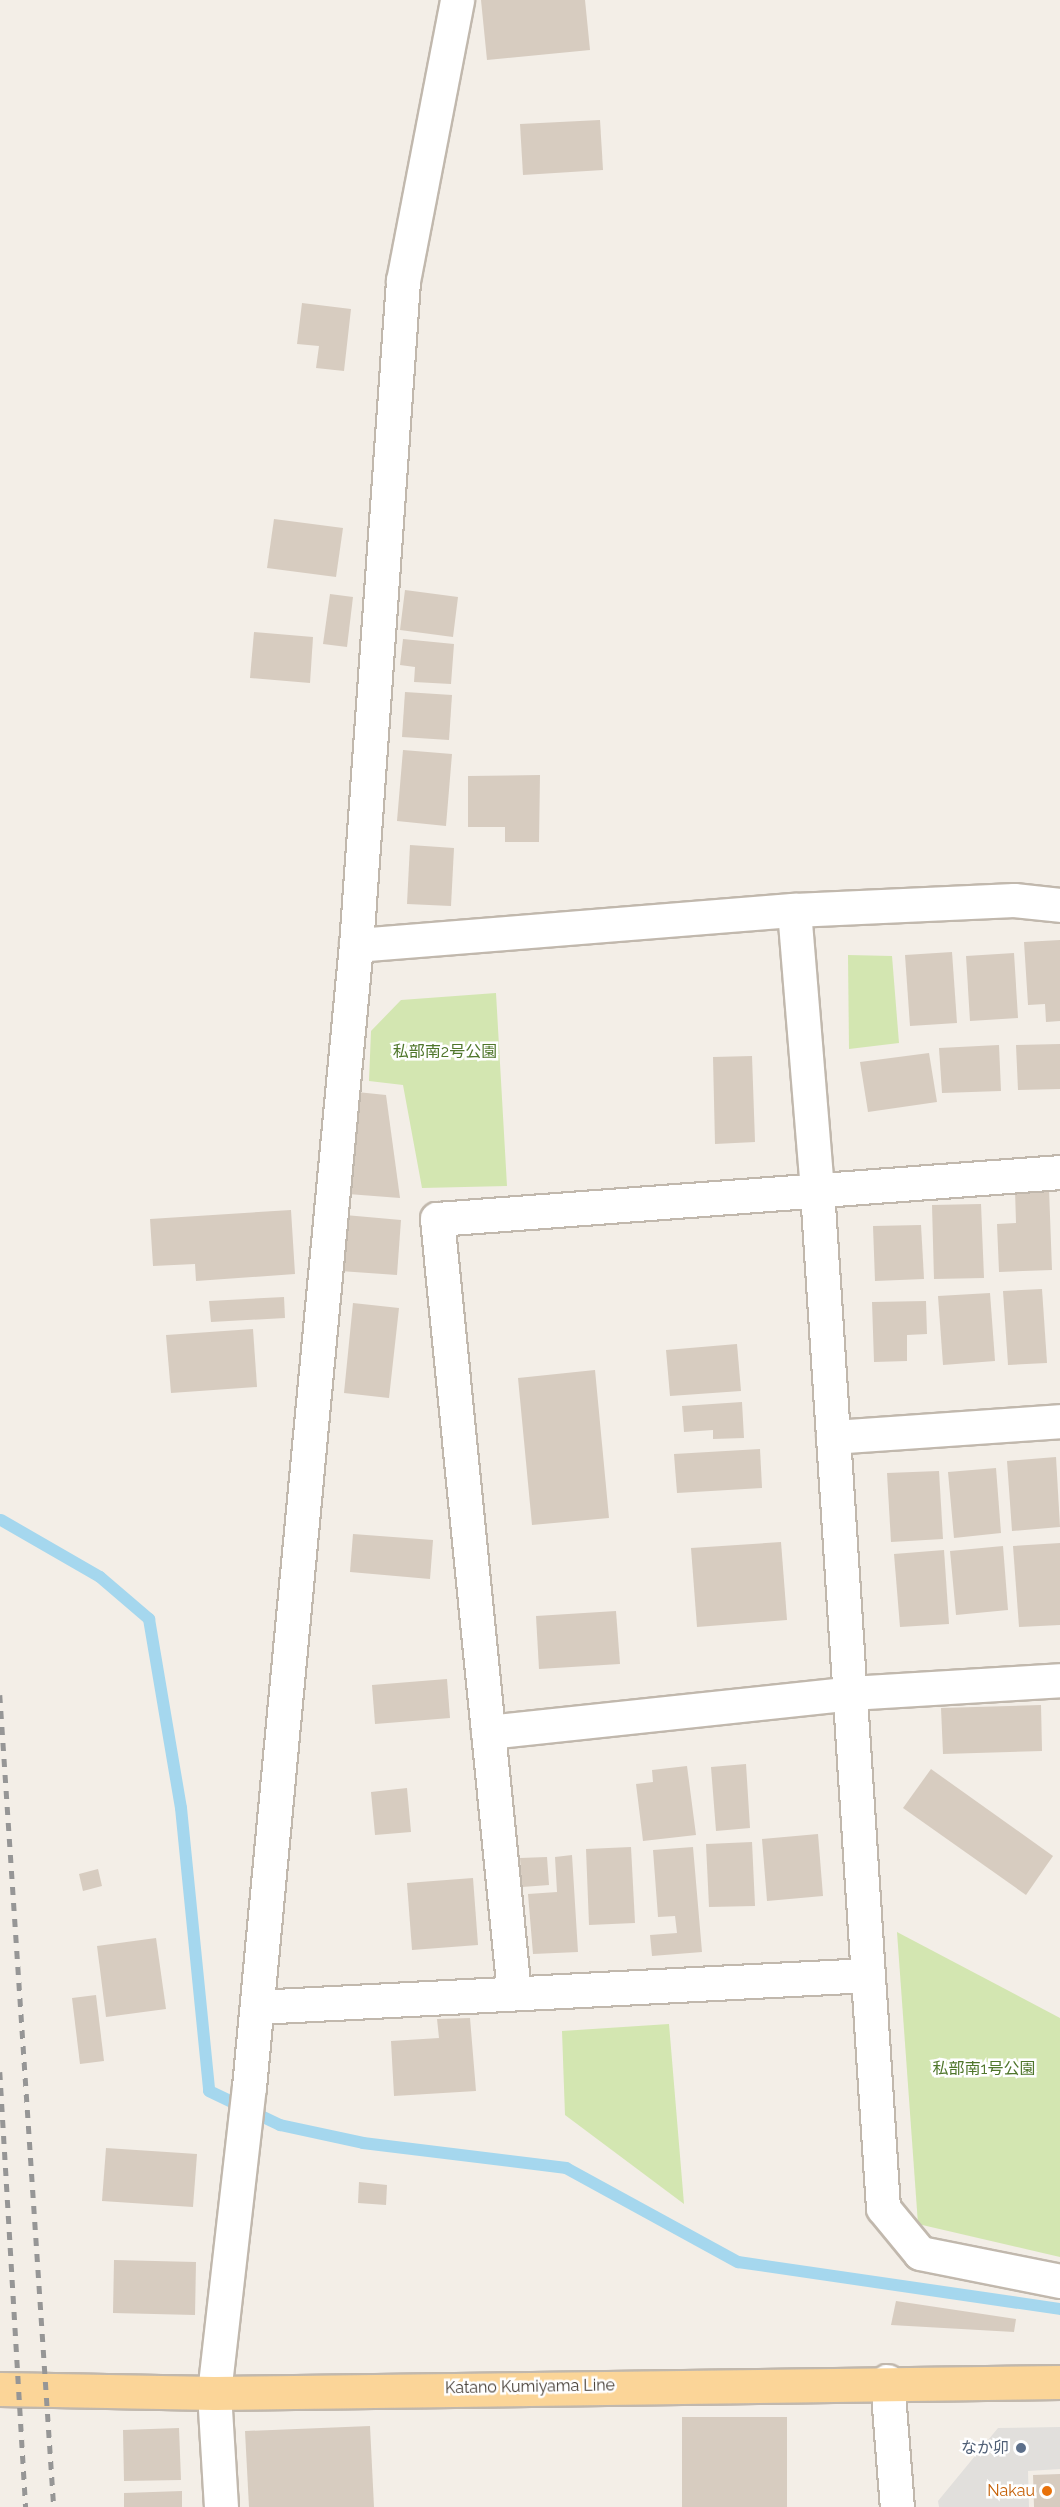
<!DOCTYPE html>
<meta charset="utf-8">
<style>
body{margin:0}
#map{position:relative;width:1060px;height:2507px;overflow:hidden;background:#f3eee7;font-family:Raleway,"Noto Sans JP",sans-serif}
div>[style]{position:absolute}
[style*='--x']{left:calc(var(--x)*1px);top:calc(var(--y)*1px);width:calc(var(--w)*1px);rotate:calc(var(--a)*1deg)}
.green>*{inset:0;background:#d3e6b1}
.parking>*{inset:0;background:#e1dfdc}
.stream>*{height:12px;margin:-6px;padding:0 6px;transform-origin:6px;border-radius:6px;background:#a5d7ee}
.building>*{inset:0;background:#d7ccc0}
.roads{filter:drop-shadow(2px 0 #c1b8ad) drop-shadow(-2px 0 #c1b8ad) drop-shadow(0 2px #c1b8ad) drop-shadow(0 -2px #c1b8ad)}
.minor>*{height:33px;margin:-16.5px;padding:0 16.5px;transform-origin:16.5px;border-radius:16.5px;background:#fff}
.major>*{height:33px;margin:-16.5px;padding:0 16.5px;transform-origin:16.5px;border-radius:16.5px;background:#fbd598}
.rail>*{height:4.5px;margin-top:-2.25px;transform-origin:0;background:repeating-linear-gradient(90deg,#969696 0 8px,transparent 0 16px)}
.dots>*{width:16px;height:16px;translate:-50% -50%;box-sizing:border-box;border:3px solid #fff;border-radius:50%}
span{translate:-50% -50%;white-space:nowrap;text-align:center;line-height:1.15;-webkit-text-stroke:5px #fff;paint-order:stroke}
.park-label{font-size:16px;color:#4f762b}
.street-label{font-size:16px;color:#463e36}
.service-label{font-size:16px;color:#4e5e75}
.right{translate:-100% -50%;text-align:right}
.food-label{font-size:16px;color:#c56008}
</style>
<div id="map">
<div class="green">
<i style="clip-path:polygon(848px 955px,892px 956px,899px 1043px,849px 1049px)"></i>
<i style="clip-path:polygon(496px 993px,507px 1186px,422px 1188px,403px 1085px,369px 1081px,371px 1031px,401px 1000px)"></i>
<i style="clip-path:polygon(897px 1932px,1060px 2018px,1060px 2257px,918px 2224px)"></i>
<i style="clip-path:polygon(669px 2024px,684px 2204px,565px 2115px,562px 2031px)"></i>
</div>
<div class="parking">
<i style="clip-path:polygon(1060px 2427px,1060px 2469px,1028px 2471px,1029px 2507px,939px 2507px,938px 2501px,998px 2428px)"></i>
</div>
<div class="stream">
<i style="--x:1;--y:1520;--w:114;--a:29.9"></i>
<i style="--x:100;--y:1577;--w:65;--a:40.6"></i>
<i style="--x:149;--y:1619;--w:192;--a:80.4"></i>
<i style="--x:181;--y:1808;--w:284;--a:84.3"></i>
<i style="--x:209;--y:2091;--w:79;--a:25.6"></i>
<i style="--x:280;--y:2125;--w:85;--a:12.2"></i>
<i style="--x:363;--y:2143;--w:205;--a:7"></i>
<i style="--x:566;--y:2168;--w:196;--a:28.7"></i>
<i style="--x:738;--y:2262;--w:325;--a:8.3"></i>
</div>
<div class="building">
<i style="clip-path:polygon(481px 0,585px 0,590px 50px,487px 60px)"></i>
<i style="clip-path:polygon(600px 120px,603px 170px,523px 175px,520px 124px)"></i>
<i style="clip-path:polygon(302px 303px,351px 309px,344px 371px,316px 368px,319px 346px,297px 344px)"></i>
<i style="clip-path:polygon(274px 519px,343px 528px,336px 577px,267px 568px)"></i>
<i style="clip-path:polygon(405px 590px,458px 597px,453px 637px,400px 630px)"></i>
<i style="clip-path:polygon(330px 594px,353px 597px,347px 647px,323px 644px)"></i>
<i style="clip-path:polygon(254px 632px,313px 637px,310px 683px,250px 678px)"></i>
<i style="clip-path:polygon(403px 639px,454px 644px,451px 684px,414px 682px,415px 667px,400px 665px)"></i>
<i style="clip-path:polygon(405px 692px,452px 695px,449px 740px,402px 737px)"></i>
<i style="clip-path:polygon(403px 750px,452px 754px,446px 826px,397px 821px)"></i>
<i style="clip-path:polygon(540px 775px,539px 842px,505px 842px,505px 827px,468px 827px,468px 776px)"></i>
<i style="clip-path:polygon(410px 845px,454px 848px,451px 906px,407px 904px)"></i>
<i style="clip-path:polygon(1060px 940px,1060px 1021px,1046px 1022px,1045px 1004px,1028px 1005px,1024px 942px)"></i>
<i style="clip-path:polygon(952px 952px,957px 1023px,910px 1026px,905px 955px)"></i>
<i style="clip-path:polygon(1014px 953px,1018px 1018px,970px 1021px,966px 956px)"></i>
<i style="clip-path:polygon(1060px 1044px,1060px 1089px,1018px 1090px,1016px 1045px)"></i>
<i style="clip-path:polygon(999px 1045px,1001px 1091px,942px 1093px,939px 1048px)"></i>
<i style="clip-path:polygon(929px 1053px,937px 1102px,868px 1112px,860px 1062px)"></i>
<i style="clip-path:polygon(752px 1056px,755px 1142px,715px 1144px,713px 1057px)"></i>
<i style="clip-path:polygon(357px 1092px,386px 1095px,400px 1198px,348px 1194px)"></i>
<i style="clip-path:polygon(1049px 1189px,1052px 1270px,999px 1272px,997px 1224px,1016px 1223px,1015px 1190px)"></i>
<i style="clip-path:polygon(981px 1204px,984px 1278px,934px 1279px,932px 1205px)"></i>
<i style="clip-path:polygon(291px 1210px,295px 1274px,196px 1281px,195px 1264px,153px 1266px,150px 1219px)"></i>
<i style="clip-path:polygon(345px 1215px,401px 1220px,397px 1275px,340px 1271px)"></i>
<i style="clip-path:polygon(921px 1225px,924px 1279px,875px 1281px,873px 1226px)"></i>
<i style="clip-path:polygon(1042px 1289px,1047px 1363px,1008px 1365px,1003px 1291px)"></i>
<i style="clip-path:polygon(990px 1293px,995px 1361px,943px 1365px,938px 1296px)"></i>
<i style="clip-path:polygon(284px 1297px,285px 1318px,211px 1322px,209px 1301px)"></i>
<i style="clip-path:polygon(926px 1301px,927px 1334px,907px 1335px,907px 1361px,874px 1362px,872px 1302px)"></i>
<i style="clip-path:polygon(353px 1303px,399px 1308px,389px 1398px,344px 1393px)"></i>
<i style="clip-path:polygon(253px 1329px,257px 1387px,171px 1393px,166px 1335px)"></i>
<i style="clip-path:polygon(737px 1344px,741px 1391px,670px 1396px,666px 1350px)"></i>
<i style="clip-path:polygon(595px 1370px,609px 1518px,532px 1525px,518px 1378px)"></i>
<i style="clip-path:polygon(742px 1402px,744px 1438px,713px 1439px,713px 1430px,684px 1432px,682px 1406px)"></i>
<i style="clip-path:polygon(760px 1449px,762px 1488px,677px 1493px,674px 1454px)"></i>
<i style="clip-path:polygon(1056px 1457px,1060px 1527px,1012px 1531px,1007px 1461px)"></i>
<i style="clip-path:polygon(996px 1468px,1001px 1533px,954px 1538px,948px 1472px)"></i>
<i style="clip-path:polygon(939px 1471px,943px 1539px,891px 1542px,887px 1473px)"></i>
<i style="clip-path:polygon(353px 1534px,433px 1540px,430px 1579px,350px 1572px)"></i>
<i style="clip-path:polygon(781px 1542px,787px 1620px,697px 1627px,691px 1548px)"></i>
<i style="clip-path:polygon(1060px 1543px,1060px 1625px,1019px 1627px,1013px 1546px)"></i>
<i style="clip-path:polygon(1003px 1546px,1008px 1610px,956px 1615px,950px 1551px)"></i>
<i style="clip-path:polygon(944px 1550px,949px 1624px,900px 1627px,894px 1554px)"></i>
<i style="clip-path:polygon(616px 1611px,620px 1664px,539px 1669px,536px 1616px)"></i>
<i style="clip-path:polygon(447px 1679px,450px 1718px,375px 1724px,372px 1685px)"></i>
<i style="clip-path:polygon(1041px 1705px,1042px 1751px,943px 1754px,941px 1708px)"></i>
<i style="clip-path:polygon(746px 1764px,750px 1828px,716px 1831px,711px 1767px)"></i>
<i style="clip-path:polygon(687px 1766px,696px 1835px,643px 1841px,636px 1784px,653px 1782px,652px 1770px)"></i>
<i style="clip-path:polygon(931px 1769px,1053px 1856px,1026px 1895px,903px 1808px)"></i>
<i style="clip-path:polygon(407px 1788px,411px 1832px,375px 1835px,371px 1792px)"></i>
<i style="clip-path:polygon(818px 1834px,823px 1896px,767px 1901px,762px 1839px)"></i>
<i style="clip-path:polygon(752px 1842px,755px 1906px,709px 1907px,706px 1844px)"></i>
<i style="clip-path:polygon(631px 1847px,635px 1923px,589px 1925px,586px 1849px)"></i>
<i style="clip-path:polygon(693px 1847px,702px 1952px,652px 1956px,650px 1935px,677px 1933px,675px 1916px,658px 1917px,653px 1850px)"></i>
<i style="clip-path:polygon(572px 1855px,578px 1952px,533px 1954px,528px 1894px,557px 1892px,555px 1857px)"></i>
<i style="clip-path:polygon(547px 1857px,549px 1885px,522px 1887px,520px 1858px)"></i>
<i style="clip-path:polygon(98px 1869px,102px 1886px,83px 1891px,79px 1874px)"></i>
<i style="clip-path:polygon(473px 1878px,478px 1945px,412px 1950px,407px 1883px)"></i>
<i style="clip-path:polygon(156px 1938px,166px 2009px,106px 2017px,97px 1946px)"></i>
<i style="clip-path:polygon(96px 1995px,104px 2061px,80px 2064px,72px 1998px)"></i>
<i style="clip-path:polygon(470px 2018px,476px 2091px,394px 2096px,391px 2041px,439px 2038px,437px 2019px)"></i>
<i style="clip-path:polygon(106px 2148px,197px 2154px,193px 2207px,102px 2201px)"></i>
<i style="clip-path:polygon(359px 2182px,387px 2185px,386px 2205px,358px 2203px)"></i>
<i style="clip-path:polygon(114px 2260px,196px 2262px,195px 2315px,113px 2313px)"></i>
<i style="clip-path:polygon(896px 2301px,1016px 2319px,1014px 2332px,891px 2325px)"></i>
<i style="clip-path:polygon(682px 2417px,787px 2417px,787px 2507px,682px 2507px)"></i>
<i style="clip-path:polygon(370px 2426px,374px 2507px,249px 2507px,245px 2431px)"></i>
<i style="clip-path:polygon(179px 2428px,181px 2480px,124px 2481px,123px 2430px)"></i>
<i style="clip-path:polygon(1060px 2474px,1060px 2507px,1034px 2507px,1033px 2475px)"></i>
<i style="clip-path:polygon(182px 2491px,182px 2507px,124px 2507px,124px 2493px)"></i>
</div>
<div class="roads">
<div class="minor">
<i style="--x:794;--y:910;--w:281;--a:85.3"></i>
<i style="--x:817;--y:1190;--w:1020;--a:86.29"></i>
<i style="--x:883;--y:2208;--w:58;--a:50.6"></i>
<i style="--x:920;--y:2253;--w:143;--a:11.3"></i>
<i style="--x:356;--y:945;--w:439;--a:-4.6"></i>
<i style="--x:794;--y:910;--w:220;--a:-2.6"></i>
<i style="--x:1014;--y:900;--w:46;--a:6.2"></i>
<i style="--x:833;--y:1437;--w:228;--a:-4"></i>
<i style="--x:488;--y:1732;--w:364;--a:-6.1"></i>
<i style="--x:850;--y:1693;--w:210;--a:-3.5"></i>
<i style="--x:514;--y:1993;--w:778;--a:-95.68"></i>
<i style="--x:437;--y:1219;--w:625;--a:-4.31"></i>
<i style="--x:257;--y:2007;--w:612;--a:-3"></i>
<i style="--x:887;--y:2381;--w:126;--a:85.5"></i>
<i style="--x:221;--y:2507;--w:114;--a:-93.5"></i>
<i style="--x:214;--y:2393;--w:308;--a:-83.5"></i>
<i style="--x:249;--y:2087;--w:1147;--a:-84.65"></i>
<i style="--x:356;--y:945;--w:666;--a:-85.95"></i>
<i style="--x:403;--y:281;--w:286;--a:-79.1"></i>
</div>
<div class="major">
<i style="--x:0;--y:2389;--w:214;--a:1.1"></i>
<i style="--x:214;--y:2393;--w:846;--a:-0.74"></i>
</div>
</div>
<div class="rail">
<i style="--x:0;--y:1695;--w:814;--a:86.2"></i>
<i style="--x:0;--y:2072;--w:436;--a:86.6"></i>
</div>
<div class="dots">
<i style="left:1021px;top:2448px;background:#5c6f8a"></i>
<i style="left:1047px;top:2491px;background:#e8710a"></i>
</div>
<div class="park-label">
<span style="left:445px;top:1052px">私部南2号公園</span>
<span style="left:984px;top:2069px">私部南1号公園</span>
</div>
<div class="street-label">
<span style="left:530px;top:2387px;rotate:-1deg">Katano Kumiyama Line</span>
</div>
<div class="service-label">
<span class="right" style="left:1009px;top:2448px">なか卯</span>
</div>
<div class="food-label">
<span class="right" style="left:1035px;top:2491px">Nakau</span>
</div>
</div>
